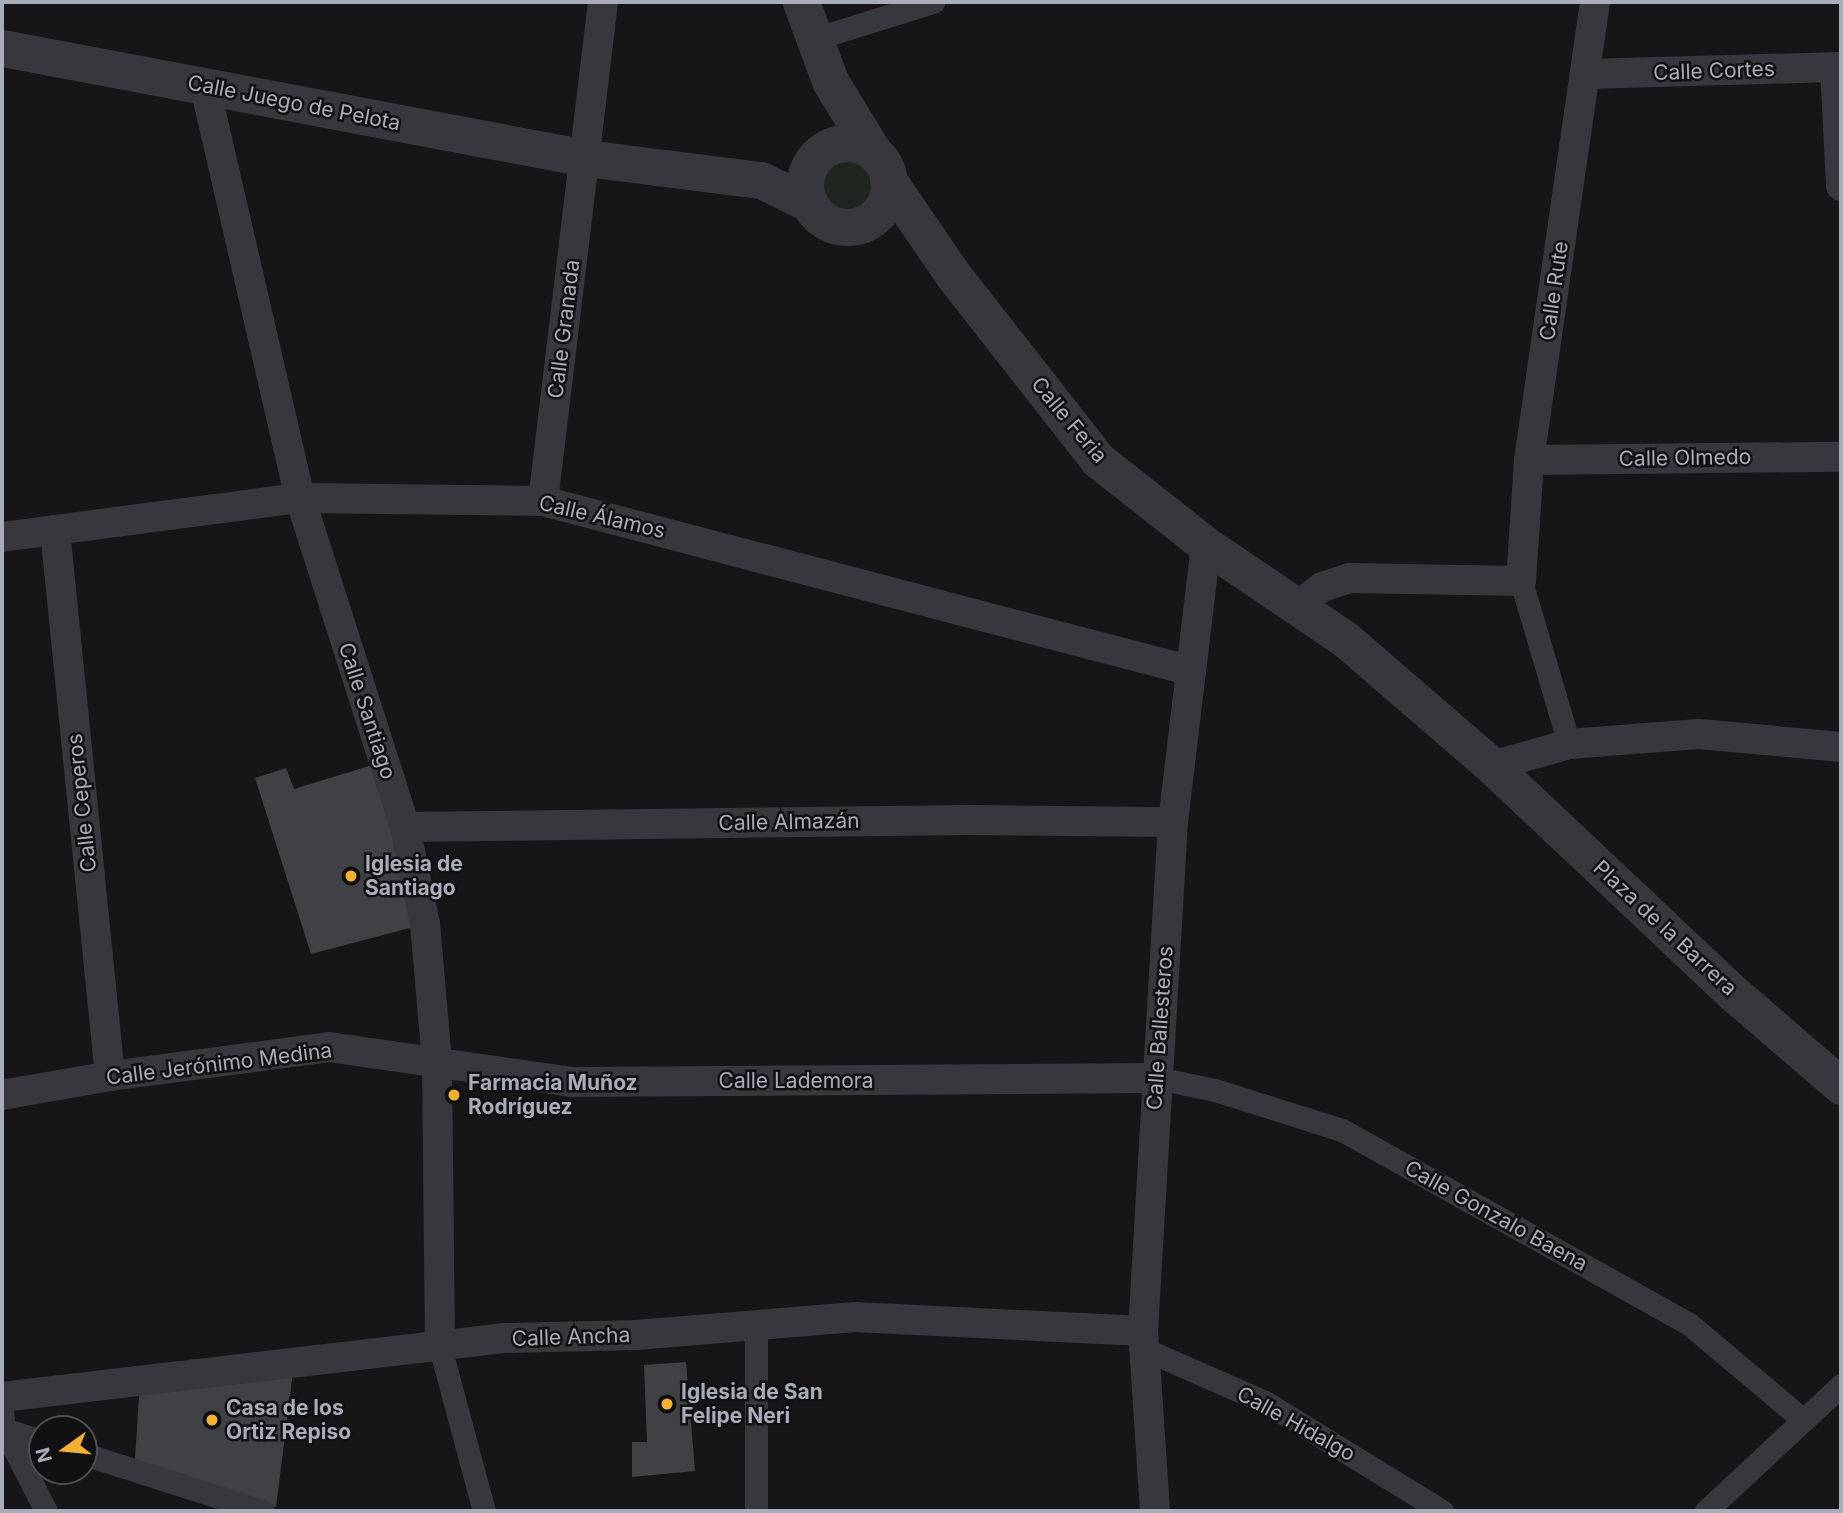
<!DOCTYPE html>
<meta charset="utf-8">
<style>
body{margin:0}
#map{position:relative;width:1843px;height:1513px;overflow:hidden;background:#161618;font-family:Inter,sans-serif}
div>[style]{position:absolute}
[style*='--x']{left:calc(var(--x)*1px);top:calc(var(--y)*1px);width:calc(var(--w)*1px);rotate:calc(var(--a)*1deg)}
.green>*{inset:0;background:#1e261f}
.round{border-radius:50%}
.building>*{inset:0;background:#404145}
.pedestrian>*{height:23px;margin:-11.5px;padding:0 11.5px;transform-origin:11.5px;border-radius:11.5px;background:#37383d}
.minor>*{height:30px;margin:-15px;padding:0 15px;transform-origin:15px;border-radius:15px;background:#37383d}
.tertiary>*{height:37px;margin:-18.5px;padding:0 18.5px;transform-origin:18.5px;border-radius:18.5px;background:#37383d}
.tertiary>.ring{margin:-18.5px;padding:0;box-sizing:content-box;background:none;border:37px solid #37383d;border-radius:50%}
.dots>*{width:19px;height:19px;translate:-50% -50%;box-sizing:border-box;border:4px solid #111113;border-radius:50%}
span{translate:-50% -50%;white-space:nowrap;text-align:center;line-height:1.15;-webkit-text-stroke:5px #111113;paint-order:stroke}
.street-label{font-size:21px;color:#a8adb8}
.poi-label{font-size:21px;color:#a8adb8;font-weight:700}
.left{translate:0 -50%;text-align:left}
.frame{position:absolute;inset:0;border:4px solid #a8adb8;pointer-events:none}
.north{position:absolute;left:28px;top:1415px;width:70px;height:70px;box-sizing:border-box;background:#111113;border:2px solid #4d4f55;border-radius:50%;rotate:255deg;font-size:19px;font-weight:700;line-height:28px;text-align:center;color:#a8adb8}
.north::after{content:'';display:block;margin:auto;width:24px;height:32px;background:#f2b134;clip-path:polygon(50% 0,100% 100%,50% 72%,0 100%)}
</style>
<div id="map">
<div class="green">
<i class="round" style="left:820px;top:158px;width:54px;height:54px"></i>
</div>
<div class="building">
<i style="clip-path:polygon(382px 762px,425px 924px,311px 954px,255px 778px,286px 768px,294px 789px)"></i>
<i style="clip-path:polygon(686px 1362px,695px 1471px,632px 1477px,632px 1442px,647px 1442px,644px 1365px)"></i>
<i style="clip-path:polygon(294px 1364px,276px 1507px,135px 1459px,140px 1381px)"></i>
</div>
<div class="pedestrian">
<i style="--x:814;--y:39;--w:125;--a:-17.3"></i>
<i style="--x:1521;--y:581;--w:170;--a:73.6"></i>
<i style="--x:1157;--y:1078;--w:59;--a:11.7"></i>
<i style="--x:1215;--y:1090;--w:133;--a:17.5"></i>
<i style="--x:1342;--y:1130;--w:396;--a:29.2"></i>
<i style="--x:1688;--y:1323;--w:149;--a:40.1"></i>
<i style="--x:440;--y:1347;--w:170;--a:75"></i>
<i style="--x:1144;--y:1349;--w:132;--a:23.7"></i>
<i style="--x:1265;--y:1402;--w:208;--a:31.6"></i>
<i style="--x:2;--y:1411;--w:18;--a:84"></i>
<i style="--x:4;--y:1429;--w:92;--a:62.9"></i>
<i style="--x:4;--y:1429;--w:40;--a:18"></i>
<i style="--x:84;--y:1454;--w:188;--a:17.7"></i>
<i style="--x:756;--y:1511;--w:187;--a:-90"></i>
<i style="--x:1706;--y:1511;--w:185;--a:-43"></i>
</div>
<div class="minor">
<i style="--x:1835;--y:67;--w:119;--a:87.1"></i>
<i style="--x:1586;--y:74;--w:255;--a:-1.6"></i>
<i style="--x:205;--y:87;--w:422;--a:77"></i>
<i style="--x:300;--y:498;--w:345;--a:72.3"></i>
<i style="--x:405;--y:827;--w:99;--a:78.3"></i>
<i style="--x:425;--y:924;--w:139;--a:85"></i>
<i style="--x:437;--y:1062;--w:285;--a:89.4"></i>
<i style="--x:1529;--y:460;--w:312;--a:-0.6"></i>
<i style="--x:543;--y:501;--w:503;--a:-83.14"></i>
<i style="--x:55;--y:530;--w:549;--a:84.25"></i>
<i style="--x:2;--y:537;--w:301;--a:-7.5"></i>
<i style="--x:300;--y:498;--w:243;--a:0.7"></i>
<i style="--x:543;--y:501;--w:667;--a:14.68"></i>
<i style="--x:1299;--y:605;--w:29;--a:-38"></i>
<i style="--x:1322;--y:587;--w:29;--a:-18"></i>
<i style="--x:1350;--y:578;--w:171;--a:1"></i>
<i style="--x:1521;--y:581;--w:121;--a:-86.2"></i>
<i style="--x:1529;--y:460;--w:463;--a:-81.8"></i>
<i style="--x:1492;--y:766;--w:80;--a:-15.9"></i>
<i style="--x:1569;--y:744;--w:130;--a:-4.4"></i>
<i style="--x:1699;--y:734;--w:143;--a:5.2"></i>
<i style="--x:405;--y:827;--w:565;--a:-0.71"></i>
<i style="--x:970;--y:820;--w:203;--a:0.6"></i>
<i style="--x:2;--y:1095;--w:110;--a:-10"></i>
<i style="--x:110;--y:1076;--w:221;--a:-7.5"></i>
<i style="--x:329;--y:1047;--w:245;--a:8.2"></i>
<i style="--x:571;--y:1082;--w:586;--a:-0.39"></i>
<i style="--x:2;--y:1397;--w:505;--a:-6.7"></i>
<i style="--x:504;--y:1338;--w:132;--a:-1.3"></i>
<i style="--x:636;--y:1335;--w:220;--a:-4.7"></i>
<i style="--x:855;--y:1317;--w:288;--a:2.8"></i>
<i style="--x:1155;--y:1511;--w:180;--a:-93.8"></i>
<i style="--x:1143;--y:1331;--w:510;--a:-86.63"></i>
<i style="--x:1173;--y:822;--w:279;--a:-83.2"></i>
</div>
<div class="tertiary">
<i style="--x:801;--y:2;--w:84;--a:69.8"></i>
<i style="--x:830;--y:81;--w:84;--a:58.6"></i>
<i style="--x:2;--y:48;--w:594;--a:10.67"></i>
<i style="--x:586;--y:158;--w:176;--a:7.2"></i>
<i style="--x:761;--y:180;--w:55;--a:26.1"></i>
<i class="ring" style="left:805px;top:143px;width:47px;height:47px"></i>
<i style="--x:888;--y:180;--w:115;--a:55.6"></i>
<i style="--x:953;--y:275;--w:235;--a:51.9"></i>
<i style="--x:1098;--y:460;--w:137;--a:38.2"></i>
<i style="--x:1206;--y:545;--w:168;--a:34.1"></i>
<i style="--x:1345;--y:639;--w:194;--a:40.8"></i>
<i style="--x:1492;--y:766;--w:331;--a:43.3"></i>
<i style="--x:1733;--y:993;--w:143;--a:40.7"></i>
</div>
<div class="dots">
<i style="left:351px;top:876px;background:#f2b134"></i>
<i style="left:454px;top:1095px;background:#f2b134"></i>
<i style="left:667px;top:1404px;background:#f2b134"></i>
<i style="left:212px;top:1420px;background:#f2b134"></i>
</div>
<div class="street-label">
<span style="left:1714px;top:71px;rotate:-2deg">Calle Cortes</span>
<span style="left:294px;top:103px;rotate:11deg">Calle Juego de Pelota</span>
<span style="left:1554px;top:291px;rotate:-82deg">Calle Rute</span>
<span style="left:564px;top:329px;rotate:-83deg">Calle Granada</span>
<span style="left:1069px;top:420px;rotate:50deg">Calle Feria</span>
<span style="left:1685px;top:458px;rotate:-1deg">Calle Olmedo</span>
<span style="left:602px;top:517px;rotate:13deg">Calle Álamos</span>
<span style="left:367px;top:711px;rotate:72deg">Calle Santiago</span>
<span style="left:82px;top:803px;rotate:-96deg">Calle Ceperos</span>
<span style="left:789px;top:822px;rotate:-1deg">Calle Almazán</span>
<span style="left:1665px;top:928px;rotate:43deg">Plaza de la Barrera</span>
<span style="left:1160px;top:1028px;rotate:-86deg">Calle Ballesteros</span>
<span style="left:219px;top:1064px;rotate:-7deg">Calle Jerónimo Medina</span>
<span style="left:796px;top:1081px">Calle Lademora</span>
<span style="left:1496px;top:1216px;rotate:29deg">Calle Gonzalo Baena</span>
<span style="left:571px;top:1337px;rotate:-2deg">Calle Ancha</span>
<span style="left:1296px;top:1424px;rotate:29deg">Calle Hidalgo</span>
</div>
<div class="poi-label">
<span class="left" style="left:365px;top:876px">Iglesia de<br>Santiago</span>
<span class="left" style="left:468px;top:1095px">Farmacia Muñoz<br>Rodríguez</span>
<span class="left" style="left:681px;top:1404px">Iglesia de San<br>Felipe Neri</span>
<span class="left" style="left:226px;top:1420px">Casa de los<br>Ortiz Repiso</span>
</div>
<div class="frame"></div>
<div class="north">N</div>
</div>
